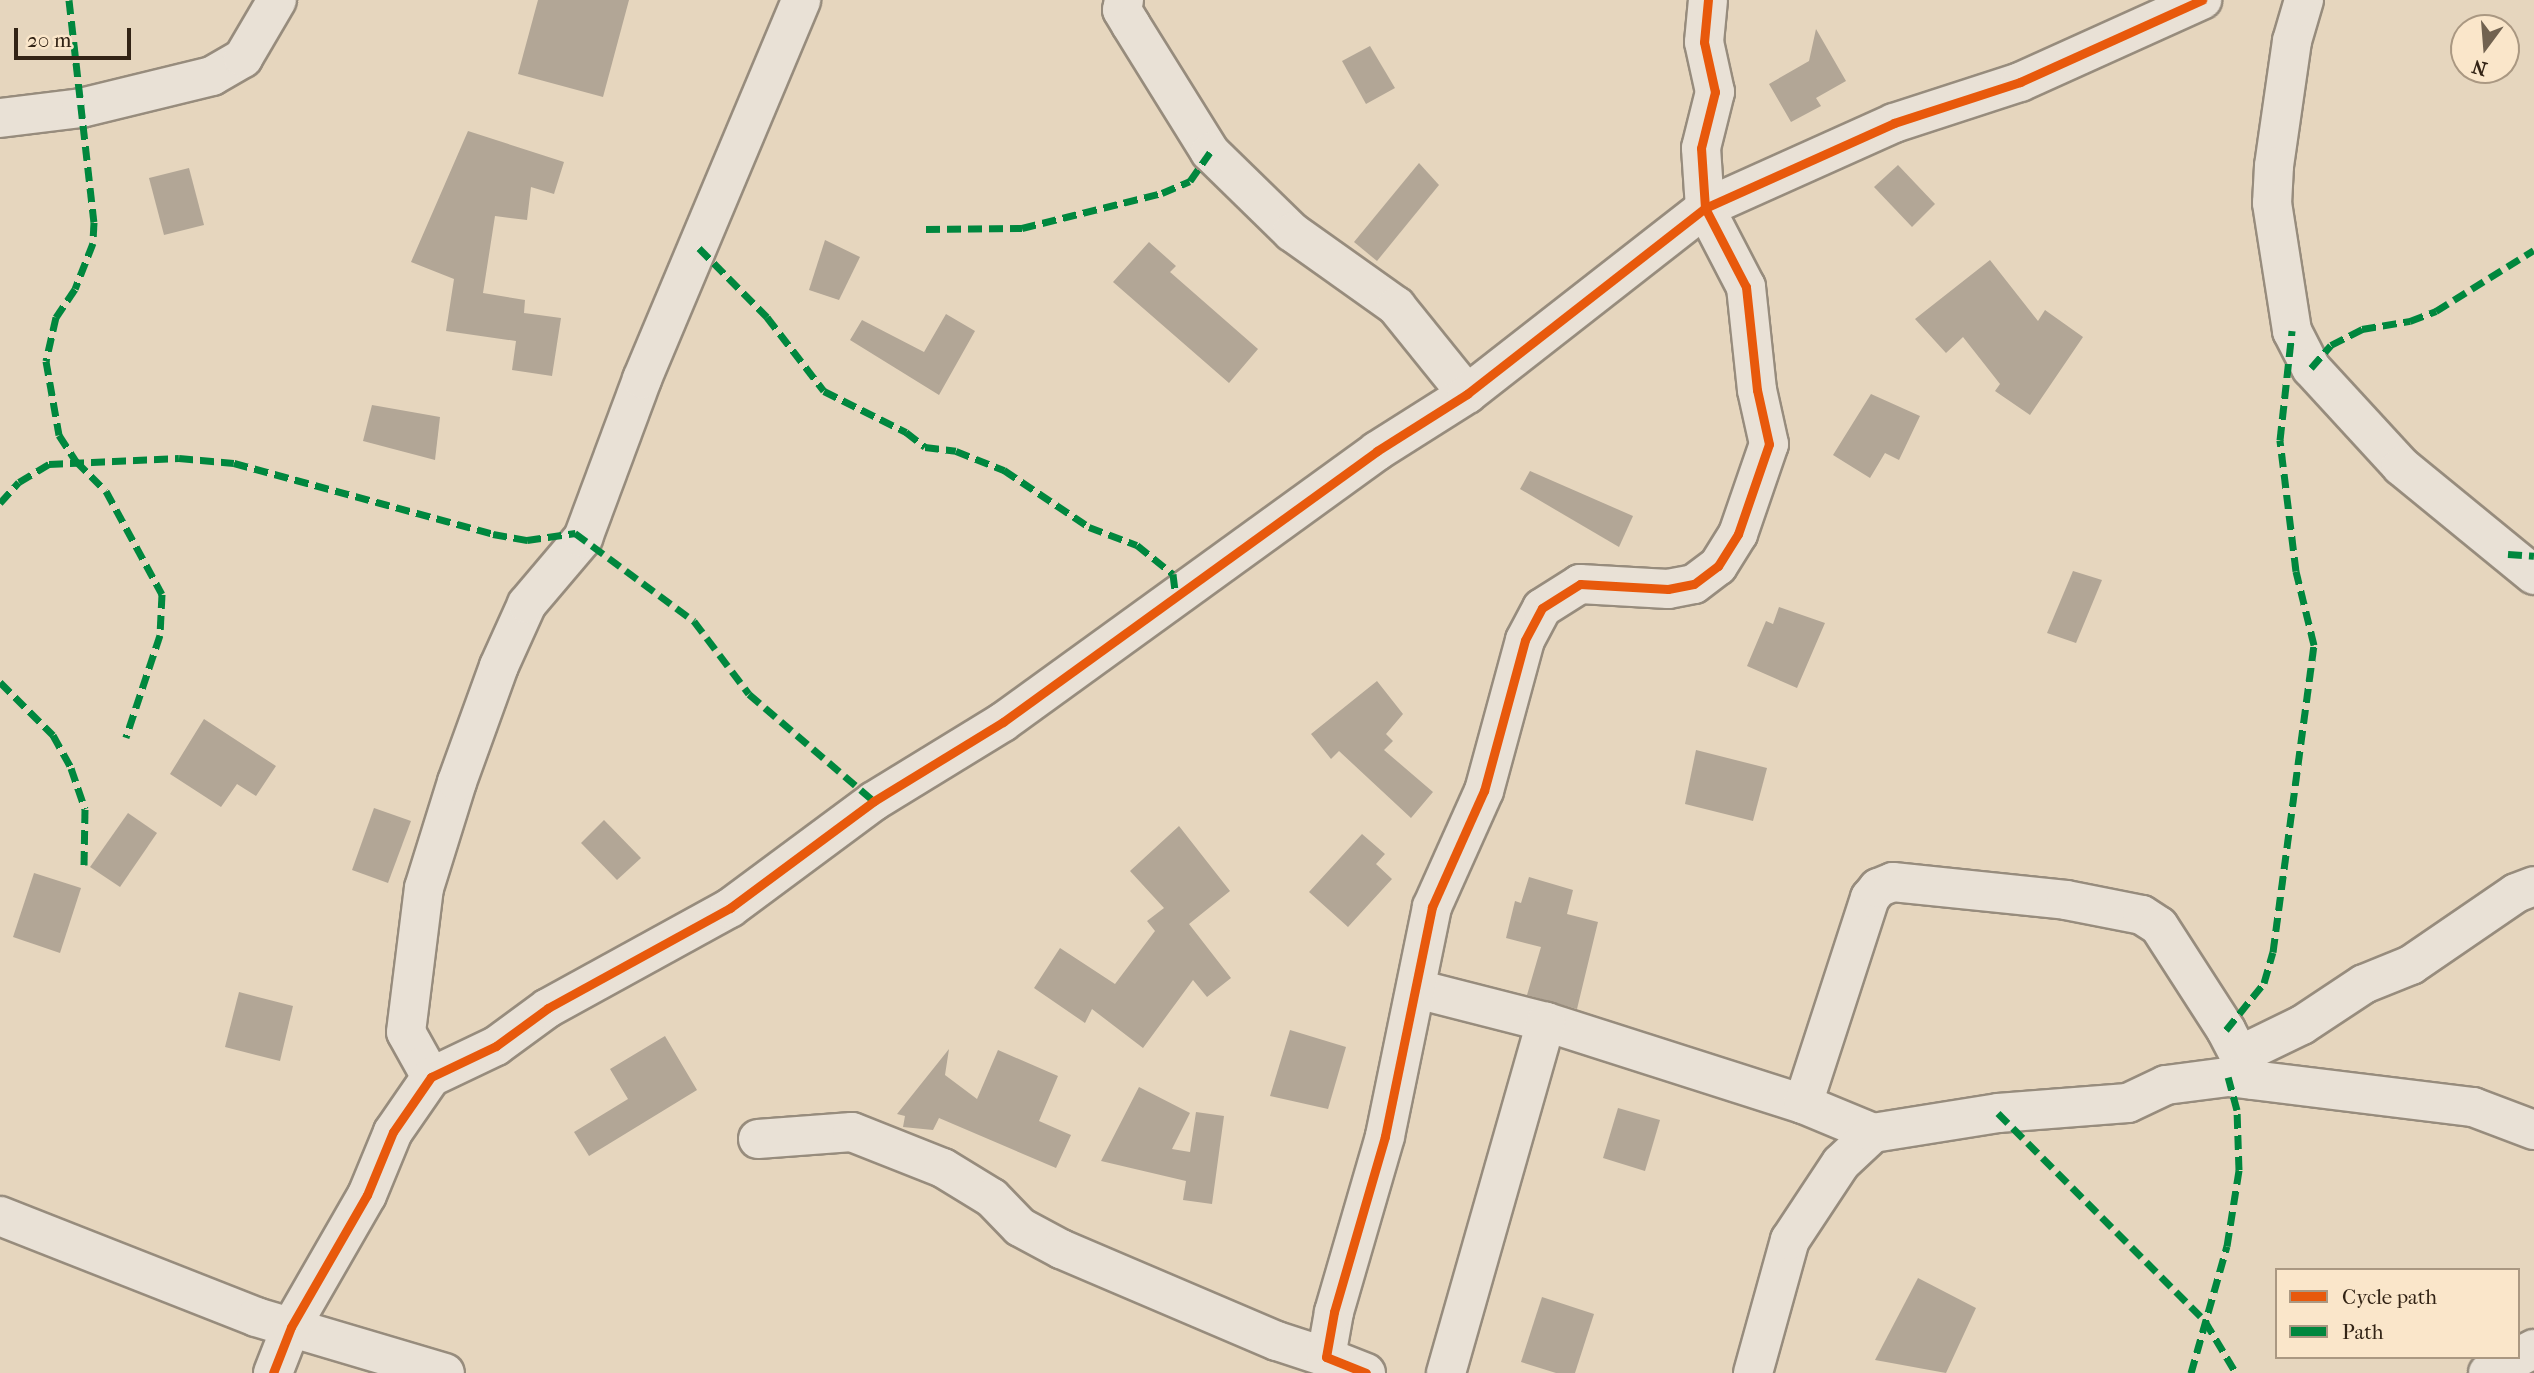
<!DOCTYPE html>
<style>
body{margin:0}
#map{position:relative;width:2534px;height:1373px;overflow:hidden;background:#e6d6be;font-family:"IM FELL French Canon",serif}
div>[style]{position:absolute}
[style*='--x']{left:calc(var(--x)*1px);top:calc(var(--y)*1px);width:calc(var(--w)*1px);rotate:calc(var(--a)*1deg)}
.building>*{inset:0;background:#b2a696}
.roads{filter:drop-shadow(2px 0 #978c7d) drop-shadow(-2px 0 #978c7d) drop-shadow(0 2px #978c7d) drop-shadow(0 -2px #978c7d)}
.minor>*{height:38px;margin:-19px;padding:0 19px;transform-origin:19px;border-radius:19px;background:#e9e1d6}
.quiet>*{height:7px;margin-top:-3.5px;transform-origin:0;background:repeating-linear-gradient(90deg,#00873e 0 14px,transparent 0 21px)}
.cycleway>*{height:9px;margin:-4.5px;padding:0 4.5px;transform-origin:4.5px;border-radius:4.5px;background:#e8590c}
span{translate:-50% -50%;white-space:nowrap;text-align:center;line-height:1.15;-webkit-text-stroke:5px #fae6ca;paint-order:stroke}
.legend{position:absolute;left:2275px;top:1268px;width:245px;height:91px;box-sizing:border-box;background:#fae6ca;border:2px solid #aa9882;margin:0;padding:9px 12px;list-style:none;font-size:21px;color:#322315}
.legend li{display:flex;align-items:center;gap:14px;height:35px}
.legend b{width:35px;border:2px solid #aa9882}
.north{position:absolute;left:2450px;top:14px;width:70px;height:70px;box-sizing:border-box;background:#fae6ca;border:2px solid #aa9882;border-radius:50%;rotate:196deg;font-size:19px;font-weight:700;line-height:28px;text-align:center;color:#322315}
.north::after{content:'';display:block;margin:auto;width:24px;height:32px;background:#716250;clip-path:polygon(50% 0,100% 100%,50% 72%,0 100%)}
.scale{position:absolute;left:14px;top:28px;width:117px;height:32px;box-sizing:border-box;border:4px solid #322315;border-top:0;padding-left:9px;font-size:21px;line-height:24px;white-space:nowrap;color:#322315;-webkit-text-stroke:5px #fae6ca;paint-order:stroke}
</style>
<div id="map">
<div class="building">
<i style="clip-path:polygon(538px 0,629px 0,603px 97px,518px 74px)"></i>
<i style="clip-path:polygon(1816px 29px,1846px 81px,1816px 98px,1821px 106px,1791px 122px,1769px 84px,1809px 61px)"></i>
<i style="clip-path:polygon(1370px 46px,1395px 88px,1366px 104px,1342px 61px)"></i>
<i style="clip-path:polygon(468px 131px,564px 162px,554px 194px,531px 187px,527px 220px,495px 216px,483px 293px,525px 300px,524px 313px,561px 318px,552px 376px,512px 370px,516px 341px,446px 331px,454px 279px,411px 262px)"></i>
<i style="clip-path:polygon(1419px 163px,1439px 185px,1377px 261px,1354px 242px)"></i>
<i style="clip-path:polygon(1898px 165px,1935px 204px,1912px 227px,1874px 187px)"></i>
<i style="clip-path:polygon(189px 168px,204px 225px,164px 235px,149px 178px)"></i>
<i style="clip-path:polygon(825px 240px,860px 257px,839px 300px,809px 290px)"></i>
<i style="clip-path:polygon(1149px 242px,1176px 266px,1170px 272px,1258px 349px,1229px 383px,1113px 282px)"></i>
<i style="clip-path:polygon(1990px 260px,2038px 321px,2045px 310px,2083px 337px,2030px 415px,1995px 391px,2000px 384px,1963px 337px,1946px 353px,1915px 319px)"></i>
<i style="clip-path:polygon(946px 314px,975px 331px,939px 395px,850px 340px,862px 320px,924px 352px)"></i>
<i style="clip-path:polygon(1871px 394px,1920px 416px,1899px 460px,1885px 453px,1870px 478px,1833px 455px)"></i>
<i style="clip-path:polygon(372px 405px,440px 417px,435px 460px,363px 441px)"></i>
<i style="clip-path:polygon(1530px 471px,1633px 516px,1619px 547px,1520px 489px)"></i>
<i style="clip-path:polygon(2073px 571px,2102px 580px,2076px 643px,2047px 633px)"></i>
<i style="clip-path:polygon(1779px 607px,1825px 623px,1797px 688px,1747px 666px,1766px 621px,1773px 624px)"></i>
<i style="clip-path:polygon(1377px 681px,1403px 714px,1386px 734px,1393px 741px,1384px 750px,1433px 792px,1411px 818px,1339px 751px,1331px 759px,1311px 734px)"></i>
<i style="clip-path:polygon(204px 719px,276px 766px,256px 796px,237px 784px,221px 807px,170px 774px)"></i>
<i style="clip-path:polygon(1696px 750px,1767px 768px,1753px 821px,1685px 804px)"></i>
<i style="clip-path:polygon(374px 808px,411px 821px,388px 883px,352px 870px)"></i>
<i style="clip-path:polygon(128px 813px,157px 833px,120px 887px,90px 867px)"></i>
<i style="clip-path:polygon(604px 820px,641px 858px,617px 880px,581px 843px)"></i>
<i style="clip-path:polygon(1179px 826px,1230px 891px,1189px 924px,1231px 978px,1207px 997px,1193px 980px,1143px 1048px,1092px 1009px,1085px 1023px,1034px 988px,1060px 948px,1115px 984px,1155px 931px,1147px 921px,1164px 908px,1130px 871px)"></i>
<i style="clip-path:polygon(1362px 834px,1385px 854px,1376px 864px,1392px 879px,1348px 927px,1309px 892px)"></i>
<i style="clip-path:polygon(34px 873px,81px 888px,60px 953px,13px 937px)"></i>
<i style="clip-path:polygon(1529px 877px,1573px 890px,1567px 914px,1598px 922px,1577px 1009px,1527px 995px,1541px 947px,1506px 938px,1515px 901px,1521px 903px)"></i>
<i style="clip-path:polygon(239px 992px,293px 1006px,280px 1061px,225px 1047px)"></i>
<i style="clip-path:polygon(1290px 1030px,1346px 1047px,1328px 1109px,1270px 1096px)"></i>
<i style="clip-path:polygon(665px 1036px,697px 1090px,589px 1156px,574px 1132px,628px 1099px,610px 1069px)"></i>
<i style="clip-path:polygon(949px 1049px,945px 1075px,977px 1099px,998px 1050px,1058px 1076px,1039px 1121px,1071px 1135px,1056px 1168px,939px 1118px,933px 1130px,903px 1127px,905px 1116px,897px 1114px)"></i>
<i style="clip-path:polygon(1139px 1087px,1190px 1113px,1172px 1149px,1190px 1152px,1196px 1112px,1224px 1116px,1212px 1204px,1183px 1200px,1186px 1181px,1101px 1161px)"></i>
<i style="clip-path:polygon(1618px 1108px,1660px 1120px,1645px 1171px,1603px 1158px)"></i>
<i style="clip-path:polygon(1918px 1278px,1976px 1308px,1946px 1373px,1875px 1360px)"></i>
<i style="clip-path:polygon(1542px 1297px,1594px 1314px,1575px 1373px,1556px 1373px,1521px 1362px)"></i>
</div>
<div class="roads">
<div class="minor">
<i style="--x:1124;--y:0;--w:10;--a:101"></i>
<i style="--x:1122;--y:10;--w:17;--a:59"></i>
<i style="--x:1131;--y:25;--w:150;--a:58.1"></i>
<i style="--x:1210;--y:152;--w:115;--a:44.3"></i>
<i style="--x:1292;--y:232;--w:128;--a:35.4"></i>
<i style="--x:1396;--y:306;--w:113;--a:51.1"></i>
<i style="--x:2304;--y:0;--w:43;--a:106.3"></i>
<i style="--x:2292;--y:41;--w:126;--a:98.2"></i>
<i style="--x:2274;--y:166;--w:37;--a:93"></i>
<i style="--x:2272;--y:203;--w:130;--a:81.1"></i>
<i style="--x:2292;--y:331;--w:42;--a:62.8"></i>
<i style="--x:2311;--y:368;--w:133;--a:47.4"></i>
<i style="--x:2401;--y:466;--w:172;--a:39.3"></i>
<i style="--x:0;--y:118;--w:82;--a:-7"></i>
<i style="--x:81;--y:108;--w:135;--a:-13.7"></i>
<i style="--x:212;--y:76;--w:36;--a:-30"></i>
<i style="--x:243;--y:58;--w:67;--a:-59.6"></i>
<i style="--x:1417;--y:989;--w:133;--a:14.3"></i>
<i style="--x:1546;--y:1022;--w:270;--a:17.7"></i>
<i style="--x:1803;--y:1104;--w:76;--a:22.5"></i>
<i style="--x:2240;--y:1055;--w:69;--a:-25.8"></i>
<i style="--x:2302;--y:1025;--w:74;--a:-33.5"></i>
<i style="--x:2364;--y:984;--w:51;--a:-22"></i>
<i style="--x:2411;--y:965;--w:127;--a:-34.4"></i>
<i style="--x:2516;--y:893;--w:19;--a:-21"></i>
<i style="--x:431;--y:1077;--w:51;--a:-119.1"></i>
<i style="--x:406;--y:1032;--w:145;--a:-82.9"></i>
<i style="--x:424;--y:888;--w:111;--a:-72.7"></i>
<i style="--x:457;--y:782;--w:123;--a:-70.1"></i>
<i style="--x:499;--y:666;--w:68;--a:-65.7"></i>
<i style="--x:527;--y:604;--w:87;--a:-49.7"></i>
<i style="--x:583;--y:538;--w:170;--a:-69.6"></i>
<i style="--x:642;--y:379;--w:411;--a:-67.2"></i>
<i style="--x:1803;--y:1104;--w:217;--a:-72"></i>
<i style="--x:1870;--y:898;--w:13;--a:-51"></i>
<i style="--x:1878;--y:888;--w:16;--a:-22"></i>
<i style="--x:1893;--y:882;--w:174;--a:5.9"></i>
<i style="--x:2066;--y:900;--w:77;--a:11.2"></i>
<i style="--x:2142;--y:915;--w:20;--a:33"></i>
<i style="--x:2159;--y:926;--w:124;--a:57.2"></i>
<i style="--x:2226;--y:1030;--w:56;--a:62.5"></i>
<i style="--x:758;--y:1139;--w:94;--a:-4.3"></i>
<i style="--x:852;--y:1132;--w:98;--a:21.6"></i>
<i style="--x:943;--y:1168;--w:57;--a:31.5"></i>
<i style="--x:992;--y:1198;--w:40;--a:46"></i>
<i style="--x:1020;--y:1227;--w:47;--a:28.2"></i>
<i style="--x:1061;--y:1249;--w:235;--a:23.1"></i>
<i style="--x:1277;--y:1341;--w:52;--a:18.1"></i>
<i style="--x:0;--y:1216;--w:275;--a:21.5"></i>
<i style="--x:256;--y:1317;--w:197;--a:16.5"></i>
<i style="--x:273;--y:1373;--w:49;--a:-68.6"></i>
<i style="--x:291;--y:1327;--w:152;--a:-60.1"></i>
<i style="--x:367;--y:1195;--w:68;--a:-67.6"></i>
<i style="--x:393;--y:1132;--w:67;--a:-55.4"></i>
<i style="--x:431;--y:1077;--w:72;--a:-25.5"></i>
<i style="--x:496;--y:1046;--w:64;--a:-36.2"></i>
<i style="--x:548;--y:1008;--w:208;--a:-28.8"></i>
<i style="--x:730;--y:908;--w:179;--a:-36.6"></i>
<i style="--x:874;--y:801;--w:151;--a:-31.5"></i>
<i style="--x:1003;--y:722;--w:462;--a:-35.9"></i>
<i style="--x:1377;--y:451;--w:107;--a:-32.3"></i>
<i style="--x:1467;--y:394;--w:302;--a:-38"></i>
<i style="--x:1705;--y:208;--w:207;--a:-24.2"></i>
<i style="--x:1894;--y:123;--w:133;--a:-18"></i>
<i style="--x:2020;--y:82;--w:200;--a:-24.3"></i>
<i style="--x:1366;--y:1373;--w:43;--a:-158.2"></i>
<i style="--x:1326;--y:1357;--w:46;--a:-79.9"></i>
<i style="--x:1334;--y:1312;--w:183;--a:-73.8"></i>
<i style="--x:1385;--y:1136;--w:234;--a:-78.4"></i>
<i style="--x:1432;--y:907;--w:127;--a:-65.9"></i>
<i style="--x:1484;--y:791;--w:156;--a:-74.8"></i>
<i style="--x:1525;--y:640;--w:36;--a:-62"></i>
<i style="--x:1542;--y:608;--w:45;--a:-32.3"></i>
<i style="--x:1580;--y:584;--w:88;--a:3.3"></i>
<i style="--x:1668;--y:589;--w:26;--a:-11"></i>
<i style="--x:1694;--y:584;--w:30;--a:-37"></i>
<i style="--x:1718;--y:566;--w:38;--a:-58"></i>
<i style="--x:1738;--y:534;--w:95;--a:-71"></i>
<i style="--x:1769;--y:444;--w:55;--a:-102.5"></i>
<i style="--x:1757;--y:390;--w:104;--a:-96.1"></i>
<i style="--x:1746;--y:287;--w:89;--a:-117.4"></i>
<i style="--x:1705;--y:208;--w:60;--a:-93.8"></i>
<i style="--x:1701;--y:148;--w:58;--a:-76"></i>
<i style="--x:1715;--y:92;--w:51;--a:-102.4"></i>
<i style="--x:1704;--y:42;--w:42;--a:-84.6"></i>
<i style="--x:1446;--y:1373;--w:365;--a:-74.1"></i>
<i style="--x:1753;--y:1373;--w:138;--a:-74.5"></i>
<i style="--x:1790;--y:1240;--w:92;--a:-56.5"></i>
<i style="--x:1841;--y:1163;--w:44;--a:-43.2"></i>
<i style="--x:1873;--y:1133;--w:127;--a:-9.1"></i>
<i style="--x:1998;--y:1113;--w:130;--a:-4.4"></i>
<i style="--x:2128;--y:1103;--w:42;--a:-25.3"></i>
<i style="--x:2166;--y:1085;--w:63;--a:-7.4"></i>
<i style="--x:2228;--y:1077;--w:247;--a:7"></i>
<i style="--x:2473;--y:1107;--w:65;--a:20.7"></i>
<i style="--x:2488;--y:1373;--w:52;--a:-27.6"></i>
</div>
</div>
<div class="quiet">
<i style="--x:69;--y:0;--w:223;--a:83.6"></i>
<i style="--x:94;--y:222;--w:21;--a:93"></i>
<i style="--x:93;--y:243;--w:49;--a:111.4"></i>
<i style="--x:75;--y:289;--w:34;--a:124"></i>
<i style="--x:56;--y:317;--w:45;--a:102.8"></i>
<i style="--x:46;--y:361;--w:75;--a:80"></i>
<i style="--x:59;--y:435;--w:31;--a:57"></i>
<i style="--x:76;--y:461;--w:42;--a:45"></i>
<i style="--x:106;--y:491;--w:117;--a:61.5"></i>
<i style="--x:162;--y:594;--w:41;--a:92.8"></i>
<i style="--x:160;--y:635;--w:108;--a:108.4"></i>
<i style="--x:926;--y:229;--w:96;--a:-0.6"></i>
<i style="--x:1022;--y:228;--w:144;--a:-14"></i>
<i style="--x:1162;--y:193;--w:30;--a:-23"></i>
<i style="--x:1190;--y:181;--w:35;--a:-55"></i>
<i style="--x:699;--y:248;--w:97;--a:45.4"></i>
<i style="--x:767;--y:317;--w:93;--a:52.4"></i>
<i style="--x:824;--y:391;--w:92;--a:26.6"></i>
<i style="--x:906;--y:432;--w:24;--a:38"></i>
<i style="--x:925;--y:447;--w:31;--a:7"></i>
<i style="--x:956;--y:451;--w:52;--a:21.6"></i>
<i style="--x:1004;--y:470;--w:102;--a:33.8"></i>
<i style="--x:1089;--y:527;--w:51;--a:20.6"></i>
<i style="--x:1137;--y:545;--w:46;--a:38.9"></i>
<i style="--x:1173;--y:574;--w:25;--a:83"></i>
<i style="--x:2311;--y:368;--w:30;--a:-49"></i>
<i style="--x:2331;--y:345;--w:35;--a:-27"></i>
<i style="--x:2362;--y:329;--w:49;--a:-9.5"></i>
<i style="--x:2410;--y:321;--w:28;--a:-21"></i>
<i style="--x:2436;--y:311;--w:115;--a:-31.9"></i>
<i style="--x:0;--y:503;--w:28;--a:-48"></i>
<i style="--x:19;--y:482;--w:35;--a:-31"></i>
<i style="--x:49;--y:464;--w:130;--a:-2.6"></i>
<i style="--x:179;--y:458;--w:55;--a:5.2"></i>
<i style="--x:234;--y:463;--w:269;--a:15.3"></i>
<i style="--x:493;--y:534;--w:35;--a:10"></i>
<i style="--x:527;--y:540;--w:49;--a:-8.3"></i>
<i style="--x:575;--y:533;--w:148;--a:36.5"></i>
<i style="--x:694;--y:621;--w:91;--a:53"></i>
<i style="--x:749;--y:694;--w:165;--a:40.6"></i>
<i style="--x:2508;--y:554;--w:26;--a:4"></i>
<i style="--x:0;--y:682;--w:75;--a:45"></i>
<i style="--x:53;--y:735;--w:38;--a:61"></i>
<i style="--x:71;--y:768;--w:43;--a:71.1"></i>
<i style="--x:85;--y:809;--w:56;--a:91"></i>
<i style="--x:2226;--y:1030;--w:60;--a:-51"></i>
<i style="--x:2264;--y:983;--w:32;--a:-74"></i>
<i style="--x:2273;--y:952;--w:310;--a:-82.4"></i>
<i style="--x:2314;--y:645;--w:76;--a:-103.7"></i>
<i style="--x:2296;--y:571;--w:132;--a:-97"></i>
<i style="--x:2280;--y:440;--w:110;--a:-83.7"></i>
<i style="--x:1998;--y:1113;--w:293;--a:45.1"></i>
<i style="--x:2205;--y:1321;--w:61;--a:59.2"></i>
<i style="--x:2191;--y:1373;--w:132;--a:-74.2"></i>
<i style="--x:2227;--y:1246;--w:77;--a:-81"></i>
<i style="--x:2239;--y:1170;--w:60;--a:-91.9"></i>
<i style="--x:2237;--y:1110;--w:34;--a:-105"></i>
</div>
<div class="cycleway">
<i style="--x:273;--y:1373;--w:49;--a:-68.6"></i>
<i style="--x:291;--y:1327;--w:152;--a:-60.1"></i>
<i style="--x:367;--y:1195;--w:68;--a:-67.6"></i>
<i style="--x:393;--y:1132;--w:67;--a:-55.4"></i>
<i style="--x:431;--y:1077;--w:72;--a:-25.5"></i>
<i style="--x:496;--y:1046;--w:64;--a:-36.2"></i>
<i style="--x:548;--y:1008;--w:208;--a:-28.8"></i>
<i style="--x:730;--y:908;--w:179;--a:-36.6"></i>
<i style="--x:874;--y:801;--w:151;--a:-31.5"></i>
<i style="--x:1003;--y:722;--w:462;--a:-35.9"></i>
<i style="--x:1377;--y:451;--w:107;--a:-32.3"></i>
<i style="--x:1467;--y:394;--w:302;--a:-38"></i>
<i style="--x:1705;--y:208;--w:207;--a:-24.2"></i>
<i style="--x:1894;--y:123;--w:133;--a:-18"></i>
<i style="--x:2020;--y:82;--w:200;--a:-24.3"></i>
<i style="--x:1366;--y:1373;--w:43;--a:-158.2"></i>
<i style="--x:1326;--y:1357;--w:46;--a:-79.9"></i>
<i style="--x:1334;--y:1312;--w:183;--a:-73.8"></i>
<i style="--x:1385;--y:1136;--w:234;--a:-78.4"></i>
<i style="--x:1432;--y:907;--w:127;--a:-65.9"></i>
<i style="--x:1484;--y:791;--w:156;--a:-74.8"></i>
<i style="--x:1525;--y:640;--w:36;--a:-62"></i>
<i style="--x:1542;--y:608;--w:45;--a:-32.3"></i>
<i style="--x:1580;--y:584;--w:88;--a:3.3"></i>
<i style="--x:1668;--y:589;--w:26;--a:-11"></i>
<i style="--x:1694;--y:584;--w:30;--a:-37"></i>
<i style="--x:1718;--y:566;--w:38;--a:-58"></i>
<i style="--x:1738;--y:534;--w:95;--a:-71"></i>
<i style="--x:1769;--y:444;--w:55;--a:-102.5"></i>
<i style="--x:1757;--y:390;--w:104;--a:-96.1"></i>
<i style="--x:1746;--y:287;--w:89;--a:-117.4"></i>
<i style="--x:1705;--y:208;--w:60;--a:-93.8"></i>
<i style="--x:1701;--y:148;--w:58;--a:-76"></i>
<i style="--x:1715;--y:92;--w:51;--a:-102.4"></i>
<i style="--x:1704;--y:42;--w:42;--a:-84.6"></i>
</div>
<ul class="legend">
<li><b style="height:9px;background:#e8590c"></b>Cycle path</li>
<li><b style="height:9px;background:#00873e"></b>Path</li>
</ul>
<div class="north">N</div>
<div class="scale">20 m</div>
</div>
